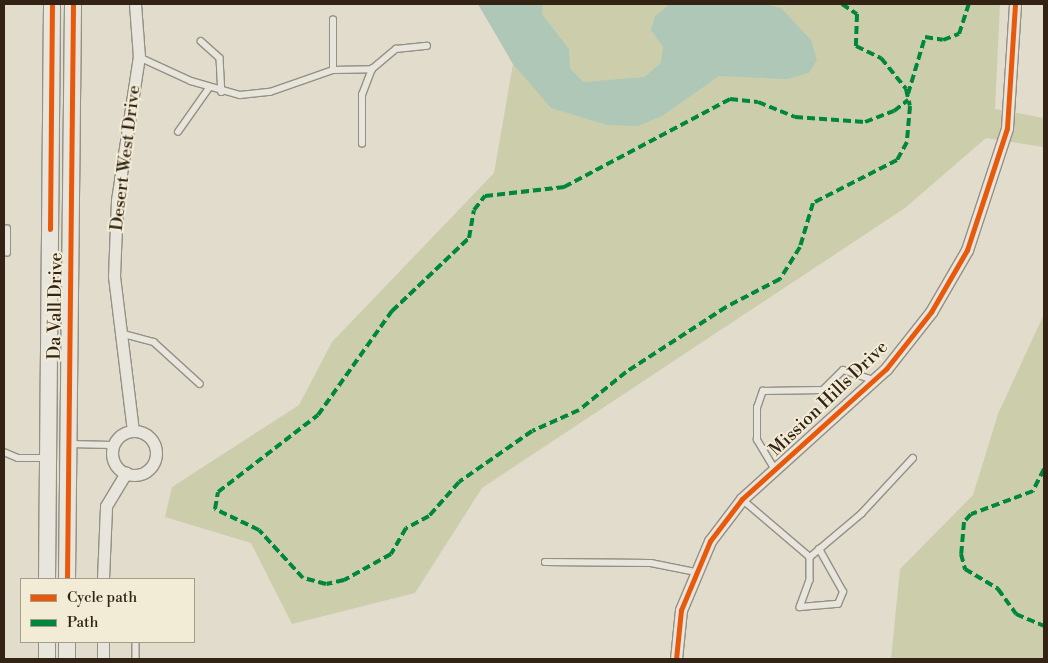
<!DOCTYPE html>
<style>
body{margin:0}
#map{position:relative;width:1048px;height:663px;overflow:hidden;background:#e1dccb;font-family:"Libre Bodoni",serif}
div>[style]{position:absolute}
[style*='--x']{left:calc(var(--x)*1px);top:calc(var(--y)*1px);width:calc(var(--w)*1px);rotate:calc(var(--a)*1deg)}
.green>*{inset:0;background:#ccceab}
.water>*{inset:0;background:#afc7b7}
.roads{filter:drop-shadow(1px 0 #959084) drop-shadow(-1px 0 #959084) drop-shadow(0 1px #959084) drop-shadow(0 -1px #959084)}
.lane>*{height:5.5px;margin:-2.75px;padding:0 2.75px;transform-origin:2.75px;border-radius:2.75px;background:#e8e5dd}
.street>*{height:11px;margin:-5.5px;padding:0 5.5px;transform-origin:5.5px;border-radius:5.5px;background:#e8e5dd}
.street>.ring{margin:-5.5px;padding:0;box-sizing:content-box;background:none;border:11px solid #e8e5dd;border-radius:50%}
.secondary>*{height:16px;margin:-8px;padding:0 8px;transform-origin:8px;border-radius:8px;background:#e8e5dd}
.quiet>*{height:4px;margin-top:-2px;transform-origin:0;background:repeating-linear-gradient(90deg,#00873e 0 8px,transparent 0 12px)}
.cycleway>*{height:5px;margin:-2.5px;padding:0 2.5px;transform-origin:2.5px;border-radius:2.5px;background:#e8590c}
span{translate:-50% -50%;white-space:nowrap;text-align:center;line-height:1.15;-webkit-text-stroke:4px #f2ecd7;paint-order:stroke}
.street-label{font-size:18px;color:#322315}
.frame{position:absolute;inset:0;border:5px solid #322315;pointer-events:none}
.legend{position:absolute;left:20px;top:578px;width:175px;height:65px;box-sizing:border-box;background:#f2ecd7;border:1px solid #a59c89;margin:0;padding:6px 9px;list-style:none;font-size:15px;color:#322315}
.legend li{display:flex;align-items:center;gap:10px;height:25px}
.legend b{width:25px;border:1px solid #a59c89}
</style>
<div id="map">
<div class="green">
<i style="clip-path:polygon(478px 4px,1000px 4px,995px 109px,1044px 118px,1044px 147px,986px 138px,905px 208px,482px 488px,415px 593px,292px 624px,251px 543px,165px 517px,172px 487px,299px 405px,332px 342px,494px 173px,513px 64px)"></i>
<i style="clip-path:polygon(1044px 314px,1044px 659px,891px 659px,900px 569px,973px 495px,998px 414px)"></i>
</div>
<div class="water">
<i style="clip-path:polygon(478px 4px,543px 4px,542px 14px,569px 49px,570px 69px,584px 82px,644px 77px,661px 63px,663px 47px,651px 30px,655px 16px,670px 4px,763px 4px,781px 8px,811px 40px,817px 60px,809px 73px,787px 79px,719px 76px,662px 116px,638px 126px,607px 125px,551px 108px,513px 64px)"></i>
</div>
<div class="roads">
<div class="lane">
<i style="--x:201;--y:41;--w:25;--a:42"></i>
<i style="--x:220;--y:58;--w:34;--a:87"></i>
<i style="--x:139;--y:57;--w:57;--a:24.8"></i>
<i style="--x:191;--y:81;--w:51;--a:15.9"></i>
<i style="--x:240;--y:95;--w:30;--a:-6"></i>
<i style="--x:270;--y:92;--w:67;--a:-19.2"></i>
<i style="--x:333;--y:70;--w:39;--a:-1"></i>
<i style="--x:333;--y:70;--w:50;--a:-90"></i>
<i style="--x:178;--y:132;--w:54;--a:-54.8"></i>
<i style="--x:362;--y:144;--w:49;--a:-90"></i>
<i style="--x:362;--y:95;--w:28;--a:-69"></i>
<i style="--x:372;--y:69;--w:31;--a:-40"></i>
<i style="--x:396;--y:49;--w:31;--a:-6"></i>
<i style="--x:7;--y:253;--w:24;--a:-90"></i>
<i style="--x:120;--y:333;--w:35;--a:15"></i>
<i style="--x:154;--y:342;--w:62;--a:42.4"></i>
<i style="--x:70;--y:444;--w:41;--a:1.4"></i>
<i style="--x:4;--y:452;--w:15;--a:23"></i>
<i style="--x:18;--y:458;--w:27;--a:0"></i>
<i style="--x:775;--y:470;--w:35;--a:-121"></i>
<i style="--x:757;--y:440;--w:32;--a:-90"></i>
<i style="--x:757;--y:408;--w:18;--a:-71"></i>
<i style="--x:763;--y:391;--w:60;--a:-1"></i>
<i style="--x:823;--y:390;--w:28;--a:-45"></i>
<i style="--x:843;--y:370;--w:32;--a:18"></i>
<i style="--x:742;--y:499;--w:89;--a:40.5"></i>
<i style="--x:810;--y:557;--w:67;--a:-40.1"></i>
<i style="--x:861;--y:514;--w:76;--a:-47.1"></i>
<i style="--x:810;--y:557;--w:23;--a:90"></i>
<i style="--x:810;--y:580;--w:29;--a:110"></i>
<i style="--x:800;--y:607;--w:38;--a:-5"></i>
<i style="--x:838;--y:604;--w:13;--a:-67"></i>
<i style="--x:843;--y:592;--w:49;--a:-119.2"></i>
<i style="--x:545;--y:562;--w:106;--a:0.5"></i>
<i style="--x:651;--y:563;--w:46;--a:11.3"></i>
<i style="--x:136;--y:642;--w:17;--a:90"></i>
</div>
<div class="street">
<i style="--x:133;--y:431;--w:156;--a:-97"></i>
<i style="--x:114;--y:276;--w:76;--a:-87.7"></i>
<i style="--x:117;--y:200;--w:145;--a:-81.3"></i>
<i style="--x:139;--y:57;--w:53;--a:-94.3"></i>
<i class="ring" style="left:112px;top:431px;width:33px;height:33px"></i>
<i style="--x:103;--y:579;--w:73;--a:-87.6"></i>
<i style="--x:106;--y:506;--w:39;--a:-59"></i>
<i style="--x:103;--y:659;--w:17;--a:-90"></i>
<i style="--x:676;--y:659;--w:49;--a:-84.2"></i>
<i style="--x:681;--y:610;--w:75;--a:-67.2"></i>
<i style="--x:710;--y:541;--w:53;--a:-52.7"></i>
<i style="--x:742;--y:499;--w:194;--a:-42.1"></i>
<i style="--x:886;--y:369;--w:73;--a:-51.7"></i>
<i style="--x:931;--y:312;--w:72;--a:-59.9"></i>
<i style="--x:967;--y:250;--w:128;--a:-71.8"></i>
<i style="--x:1007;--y:128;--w:124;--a:-86.3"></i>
</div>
<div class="secondary">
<i style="--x:47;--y:579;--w:575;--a:-89.5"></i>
<i style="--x:67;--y:579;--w:575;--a:-89.4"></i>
<i style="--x:47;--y:659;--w:17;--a:-90"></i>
<i style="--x:67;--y:659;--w:17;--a:-90"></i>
</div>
</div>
<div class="quiet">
<i style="--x:842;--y:4;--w:18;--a:34"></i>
<i style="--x:857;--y:14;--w:32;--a:92"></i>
<i style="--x:856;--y:46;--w:28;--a:26"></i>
<i style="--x:881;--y:58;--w:40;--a:51"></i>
<i style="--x:906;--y:89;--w:17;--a:77"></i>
<i style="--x:910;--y:106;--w:36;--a:95"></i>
<i style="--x:907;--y:142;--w:21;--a:119"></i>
<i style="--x:897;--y:160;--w:94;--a:152.9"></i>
<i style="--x:813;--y:203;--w:46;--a:106.5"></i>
<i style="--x:800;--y:247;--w:38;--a:122"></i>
<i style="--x:780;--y:279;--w:61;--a:152.6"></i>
<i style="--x:726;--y:307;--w:119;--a:147"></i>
<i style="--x:626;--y:372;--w:60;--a:141"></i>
<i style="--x:579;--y:410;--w:51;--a:155.9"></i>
<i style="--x:532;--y:431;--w:89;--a:145.1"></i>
<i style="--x:459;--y:482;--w:45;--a:131.4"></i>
<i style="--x:429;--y:516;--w:26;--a:152"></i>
<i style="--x:406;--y:528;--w:30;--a:120"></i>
<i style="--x:391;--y:554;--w:54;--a:151"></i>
<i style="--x:344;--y:580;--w:18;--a:167"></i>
<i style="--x:326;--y:584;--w:24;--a:-165"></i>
<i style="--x:303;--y:578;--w:65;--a:-132.5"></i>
<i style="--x:259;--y:530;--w:49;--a:-154.5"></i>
<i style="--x:215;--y:509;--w:17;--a:-80"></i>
<i style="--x:218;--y:492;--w:126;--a:-37.6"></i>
<i style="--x:318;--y:415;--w:128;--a:-54.6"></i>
<i style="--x:392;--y:311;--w:106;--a:-43.5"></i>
<i style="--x:469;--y:238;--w:28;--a:-80"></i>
<i style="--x:474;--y:210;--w:18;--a:-52"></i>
<i style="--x:485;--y:196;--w:80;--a:-6.5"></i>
<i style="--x:564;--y:187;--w:188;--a:-27.9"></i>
<i style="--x:730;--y:99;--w:28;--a:6"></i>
<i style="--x:758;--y:102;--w:40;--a:22"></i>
<i style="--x:795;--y:117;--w:70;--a:4.1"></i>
<i style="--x:865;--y:122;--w:31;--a:-21"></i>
<i style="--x:894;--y:111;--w:18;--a:-38"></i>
<i style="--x:908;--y:94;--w:59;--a:-73.4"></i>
<i style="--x:925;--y:37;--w:18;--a:9"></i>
<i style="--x:943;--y:40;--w:17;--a:-21"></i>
<i style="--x:959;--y:34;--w:32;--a:-72"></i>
<i style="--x:1044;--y:469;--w:25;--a:117"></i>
<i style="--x:1033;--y:491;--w:66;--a:159.6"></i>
<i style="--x:971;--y:514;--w:11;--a:131"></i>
<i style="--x:964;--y:522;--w:32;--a:95"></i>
<i style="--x:961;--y:554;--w:16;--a:75"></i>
<i style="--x:965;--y:569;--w:39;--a:31"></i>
<i style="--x:998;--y:589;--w:31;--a:54"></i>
<i style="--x:1016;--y:614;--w:30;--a:23"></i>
</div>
<div class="cycleway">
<i style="--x:50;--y:229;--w:225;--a:-89.5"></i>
<i style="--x:67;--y:579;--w:575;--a:-89.4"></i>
<i style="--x:676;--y:659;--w:49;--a:-84.2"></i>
<i style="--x:681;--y:610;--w:75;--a:-67.2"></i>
<i style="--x:710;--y:541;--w:53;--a:-52.7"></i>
<i style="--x:742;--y:499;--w:194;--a:-42.1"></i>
<i style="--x:886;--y:369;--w:73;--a:-51.7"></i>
<i style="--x:931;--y:312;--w:72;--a:-59.9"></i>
<i style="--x:967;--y:250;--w:128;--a:-71.8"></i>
<i style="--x:1007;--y:128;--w:124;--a:-86.3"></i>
</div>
<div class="street-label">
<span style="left:126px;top:158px;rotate:-83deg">Desert West Drive</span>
<span style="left:56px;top:306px;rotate:-89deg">Da Vall Drive</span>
<span style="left:829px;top:399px;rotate:-44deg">Mission Hills Drive</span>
</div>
<div class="frame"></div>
<ul class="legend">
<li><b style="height:6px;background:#e8590c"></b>Cycle path</li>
<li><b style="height:6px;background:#00873e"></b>Path</li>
</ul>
</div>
